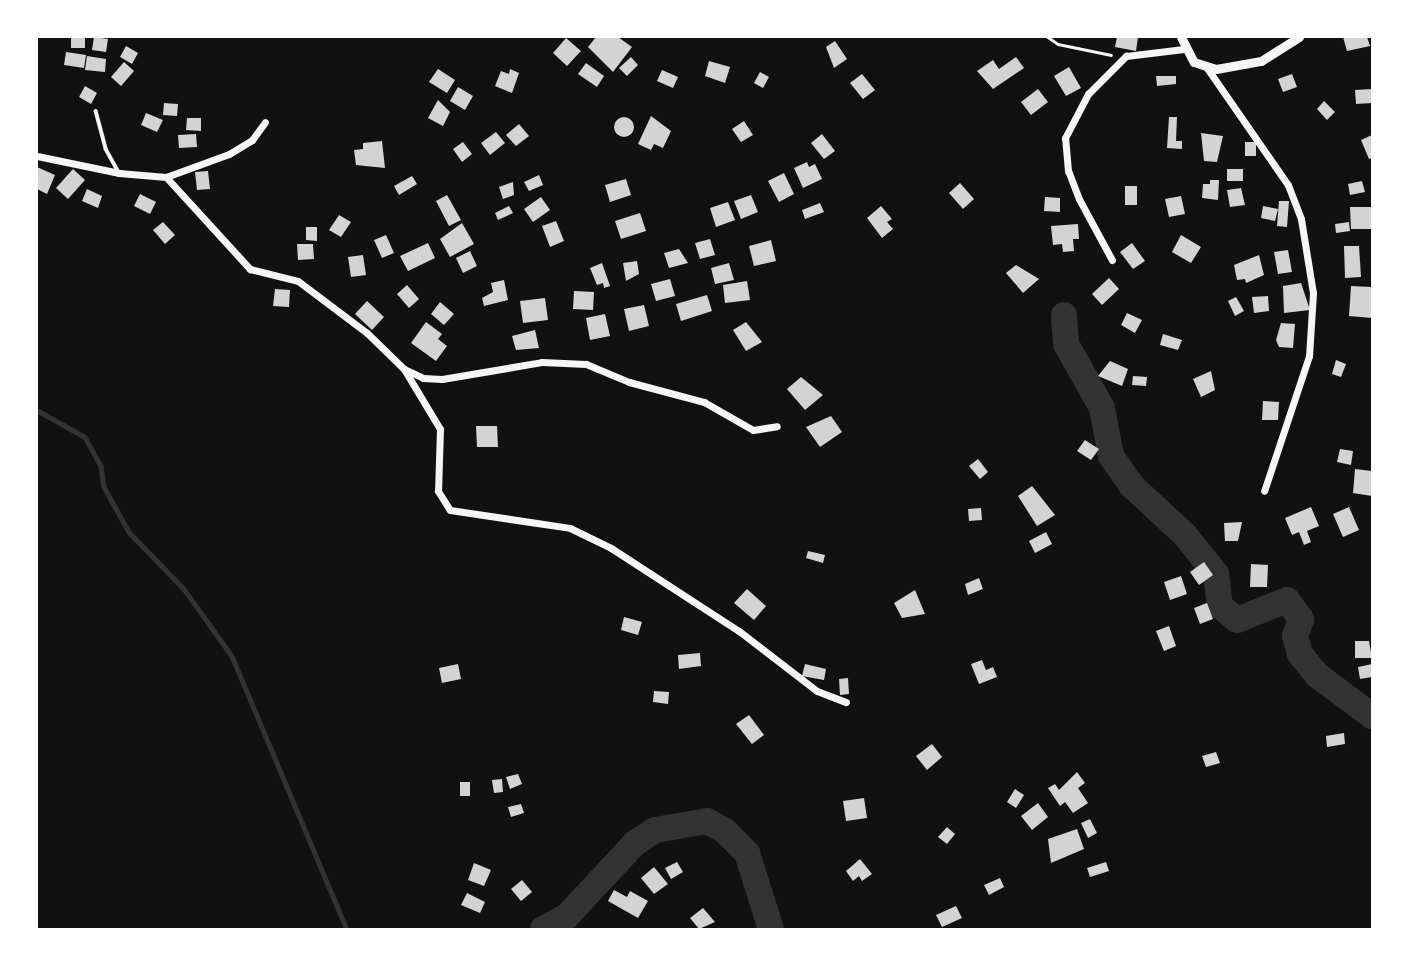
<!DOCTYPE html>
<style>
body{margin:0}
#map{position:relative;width:1409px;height:966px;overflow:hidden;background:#111;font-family:"Titillium Web",sans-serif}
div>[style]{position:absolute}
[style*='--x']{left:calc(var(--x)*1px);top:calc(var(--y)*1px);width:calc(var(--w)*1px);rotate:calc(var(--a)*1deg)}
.stream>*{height:4.5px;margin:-2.25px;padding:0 2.25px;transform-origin:2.25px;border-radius:2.25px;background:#333}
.river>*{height:26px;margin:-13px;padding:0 13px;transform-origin:13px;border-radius:13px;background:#333}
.building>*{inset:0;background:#d3d3d3}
.round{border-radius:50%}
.path>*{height:2.5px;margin:-1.25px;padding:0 1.25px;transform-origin:1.25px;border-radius:1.25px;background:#f5f5f5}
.service>*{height:3.5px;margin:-1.75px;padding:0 1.75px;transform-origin:1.75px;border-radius:1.75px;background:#f5f5f5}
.minor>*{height:7px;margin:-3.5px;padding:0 3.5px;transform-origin:3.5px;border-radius:3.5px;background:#f5f5f5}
.tertiary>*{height:9px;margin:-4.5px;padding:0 4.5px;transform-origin:4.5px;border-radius:4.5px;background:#f5f5f5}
span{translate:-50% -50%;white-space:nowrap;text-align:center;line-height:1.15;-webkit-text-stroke:5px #fff;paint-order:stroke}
.frame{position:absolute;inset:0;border:38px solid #fff;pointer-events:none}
</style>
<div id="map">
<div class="stream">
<i style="--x:37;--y:410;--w:55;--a:29.4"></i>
<i style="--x:85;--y:437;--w:33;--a:61"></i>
<i style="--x:101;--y:466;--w:21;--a:82"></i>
<i style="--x:104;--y:487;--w:51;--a:60.9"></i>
<i style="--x:129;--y:532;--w:79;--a:46"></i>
<i style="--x:184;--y:589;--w:82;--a:54.4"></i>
<i style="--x:232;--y:656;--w:296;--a:67.2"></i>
</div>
<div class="river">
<i style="--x:1064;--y:315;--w:29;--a:86"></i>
<i style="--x:1066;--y:344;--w:73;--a:60.6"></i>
<i style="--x:1102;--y:408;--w:49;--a:79.4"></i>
<i style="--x:1111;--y:456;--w:35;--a:55"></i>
<i style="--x:1131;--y:485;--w:74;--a:42.8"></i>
<i style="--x:1185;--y:535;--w:50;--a:51.5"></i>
<i style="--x:1216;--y:574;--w:32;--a:83"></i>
<i style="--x:1220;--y:606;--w:22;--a:39"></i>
<i style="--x:1237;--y:620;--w:54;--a:-21.8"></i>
<i style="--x:1287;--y:600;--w:24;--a:54"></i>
<i style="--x:1301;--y:619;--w:18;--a:109"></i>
<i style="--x:1295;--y:636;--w:19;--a:74"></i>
<i style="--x:1300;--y:654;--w:27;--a:51"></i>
<i style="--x:1317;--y:675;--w:69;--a:36.7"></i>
<i style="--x:543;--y:929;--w:27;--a:-28"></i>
<i style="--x:567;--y:916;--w:100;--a:-47"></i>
<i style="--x:635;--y:843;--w:24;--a:-33"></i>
<i style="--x:655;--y:830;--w:53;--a:-9.8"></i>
<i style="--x:707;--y:821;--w:19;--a:28"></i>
<i style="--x:724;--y:830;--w:33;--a:45"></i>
<i style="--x:747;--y:853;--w:80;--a:72.5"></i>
</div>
<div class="building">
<i style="clip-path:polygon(71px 37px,85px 37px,85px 48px,71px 48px)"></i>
<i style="clip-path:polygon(94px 37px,108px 39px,106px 52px,92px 50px)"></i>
<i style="clip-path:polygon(596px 37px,618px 37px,632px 47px,613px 72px,588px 47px)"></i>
<i style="clip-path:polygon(1117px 37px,1138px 37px,1136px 51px,1115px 47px)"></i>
<i style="clip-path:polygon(1343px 37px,1367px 37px,1370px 46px,1347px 51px)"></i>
<i style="clip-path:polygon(566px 38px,581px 51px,567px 66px,553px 53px)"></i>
<i style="clip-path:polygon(835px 41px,847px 59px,834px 68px,826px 47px)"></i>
<i style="clip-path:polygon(126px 46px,138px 53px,132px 64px,120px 57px)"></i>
<i style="clip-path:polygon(66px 52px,86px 55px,84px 68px,64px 65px)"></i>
<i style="clip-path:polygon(87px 56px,106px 59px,105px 72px,85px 70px)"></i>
<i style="clip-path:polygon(631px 57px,638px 65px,627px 76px,619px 68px)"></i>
<i style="clip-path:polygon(1016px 57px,1024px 68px,993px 89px,977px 71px,993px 60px,999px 69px)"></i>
<i style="clip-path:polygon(709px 61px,730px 67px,725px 83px,705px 76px)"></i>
<i style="clip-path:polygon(124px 62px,134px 71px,121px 86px,111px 77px)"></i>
<i style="clip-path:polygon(586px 63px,604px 76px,597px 87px,578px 74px)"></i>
<i style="clip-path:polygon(1069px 67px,1081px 88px,1066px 96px,1054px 76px)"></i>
<i style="clip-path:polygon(438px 69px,455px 80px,447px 93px,429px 82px)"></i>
<i style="clip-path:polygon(510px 69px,519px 73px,512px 93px,495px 86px,501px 71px,509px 74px)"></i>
<i style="clip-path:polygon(662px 70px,678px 77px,673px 88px,657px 81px)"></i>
<i style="clip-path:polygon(760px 72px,769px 77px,763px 88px,754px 83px)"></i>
<i style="clip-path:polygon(862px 74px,875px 90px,863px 99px,850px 83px)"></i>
<i style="clip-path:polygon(1292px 74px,1297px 87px,1283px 92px,1278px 79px)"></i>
<i style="clip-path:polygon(1156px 76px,1176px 76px,1176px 84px,1157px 86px)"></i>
<i style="clip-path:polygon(85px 86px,97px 93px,91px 104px,79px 97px)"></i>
<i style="clip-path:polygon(458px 87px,473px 96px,465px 110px,450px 101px)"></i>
<i style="clip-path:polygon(1038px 89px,1048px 102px,1031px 115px,1021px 102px)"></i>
<i style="clip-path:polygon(1372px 89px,1372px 103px,1356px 104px,1355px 90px)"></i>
<i style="clip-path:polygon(438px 100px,450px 112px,443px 126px,428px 118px)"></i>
<i style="clip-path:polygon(1324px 101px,1335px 112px,1327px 120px,1317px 109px)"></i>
<i style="clip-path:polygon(164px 103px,178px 104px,177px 116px,163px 115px)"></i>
<i style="clip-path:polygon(146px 113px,163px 120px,157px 132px,141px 125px)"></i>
<i style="clip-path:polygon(651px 116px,671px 131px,663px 148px,654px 144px,651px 150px,638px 144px)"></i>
<i class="round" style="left:614px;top:117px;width:20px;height:20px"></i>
<i style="clip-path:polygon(1169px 117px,1177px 117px,1176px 141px,1182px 141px,1182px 149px,1167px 148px)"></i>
<i style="clip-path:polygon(187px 118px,201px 118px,201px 131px,186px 130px)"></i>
<i style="clip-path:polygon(744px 121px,753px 135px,741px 142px,732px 129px)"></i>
<i style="clip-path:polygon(519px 124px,529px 136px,516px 146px,506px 135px)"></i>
<i style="clip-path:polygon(496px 132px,505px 143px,490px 155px,481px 143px)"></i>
<i style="clip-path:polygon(1201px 133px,1223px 136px,1217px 162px,1204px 161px)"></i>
<i style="clip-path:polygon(196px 134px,197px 147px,179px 148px,178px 135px)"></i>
<i style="clip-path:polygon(822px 134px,835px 151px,824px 159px,811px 143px)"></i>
<i style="clip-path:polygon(1372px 135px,1372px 158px,1369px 159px,1361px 140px)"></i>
<i style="clip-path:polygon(382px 141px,385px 168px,356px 165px,354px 150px,363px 149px,363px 143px)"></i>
<i style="clip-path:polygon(463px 142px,472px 154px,462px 162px,453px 149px)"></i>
<i style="clip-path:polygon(1245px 142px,1256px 142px,1256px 156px,1245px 156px)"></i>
<i style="clip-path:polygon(807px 162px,809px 167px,815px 164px,822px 179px,803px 188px,794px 168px)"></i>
<i style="clip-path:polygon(37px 167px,55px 175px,47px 194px,37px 189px)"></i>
<i style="clip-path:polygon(73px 169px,85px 180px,68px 199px,56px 188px)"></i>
<i style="clip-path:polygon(1227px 169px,1243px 169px,1243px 181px,1227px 181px)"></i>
<i style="clip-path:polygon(208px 171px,210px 189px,197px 190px,195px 172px)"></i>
<i style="clip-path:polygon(784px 173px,794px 194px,779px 202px,768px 181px)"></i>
<i style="clip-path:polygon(539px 175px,543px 185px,529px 191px,524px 182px)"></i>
<i style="clip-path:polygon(412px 176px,417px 184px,399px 195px,394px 186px)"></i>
<i style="clip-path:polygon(626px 179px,631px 195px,610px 202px,605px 185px)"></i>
<i style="clip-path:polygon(1210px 180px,1219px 180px,1218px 200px,1202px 198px,1203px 184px,1210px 184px)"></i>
<i style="clip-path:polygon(1362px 181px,1365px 192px,1350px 195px,1348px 184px)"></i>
<i style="clip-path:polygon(513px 182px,514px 195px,503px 199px,499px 187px)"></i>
<i style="clip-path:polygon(960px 183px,974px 199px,963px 209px,949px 193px)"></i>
<i style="clip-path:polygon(1125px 186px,1137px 186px,1137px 205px,1125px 205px)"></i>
<i style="clip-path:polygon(1241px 188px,1245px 205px,1230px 207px,1227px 190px)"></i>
<i style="clip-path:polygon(87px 189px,102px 196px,98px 208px,82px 201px)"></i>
<i style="clip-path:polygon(140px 194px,156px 202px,150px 214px,134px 206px)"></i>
<i style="clip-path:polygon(447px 195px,461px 220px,449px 226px,436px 201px)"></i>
<i style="clip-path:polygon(751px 195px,758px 212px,741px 219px,734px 201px)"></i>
<i style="clip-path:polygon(1181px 196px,1185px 214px,1169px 217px,1165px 199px)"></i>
<i style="clip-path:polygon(541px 197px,550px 210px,533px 222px,524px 209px)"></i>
<i style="clip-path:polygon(1045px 197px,1060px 198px,1060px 212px,1044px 211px)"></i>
<i style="clip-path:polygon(1279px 201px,1289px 201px,1287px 227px,1277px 226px)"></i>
<i style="clip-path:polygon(728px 202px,735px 220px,716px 227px,710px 208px)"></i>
<i style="clip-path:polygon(820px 203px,824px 212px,805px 219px,802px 210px)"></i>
<i style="clip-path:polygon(509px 206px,513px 213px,498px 220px,495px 213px)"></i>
<i style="clip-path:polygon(881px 206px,892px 219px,887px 222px,893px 229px,882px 238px,867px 218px)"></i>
<i style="clip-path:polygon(1263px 206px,1278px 209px,1275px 221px,1261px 218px)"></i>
<i style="clip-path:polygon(1350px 207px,1372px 207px,1372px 229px,1351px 229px)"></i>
<i style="clip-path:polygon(640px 213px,646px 231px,621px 239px,615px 221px)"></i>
<i style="clip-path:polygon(339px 215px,351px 222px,341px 237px,329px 230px)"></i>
<i style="clip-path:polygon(556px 221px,564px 241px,550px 247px,542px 226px)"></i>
<i style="clip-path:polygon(163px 222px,175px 235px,165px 244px,153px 230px)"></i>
<i style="clip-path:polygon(1349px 222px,1350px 231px,1336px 233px,1335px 224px)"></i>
<i style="clip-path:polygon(462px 223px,474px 244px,450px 257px,440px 239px)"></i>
<i style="clip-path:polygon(1078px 224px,1079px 239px,1073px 239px,1074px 251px,1063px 252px,1062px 244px,1053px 245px,1051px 226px)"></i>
<i style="clip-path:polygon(306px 227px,317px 227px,317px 241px,306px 240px)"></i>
<i style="clip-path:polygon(386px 235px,394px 253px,382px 258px,374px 240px)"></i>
<i style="clip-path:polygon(1181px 235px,1201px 247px,1191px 263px,1172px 252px)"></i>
<i style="clip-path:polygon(710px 239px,715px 255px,700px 259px,695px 243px)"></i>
<i style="clip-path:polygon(771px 240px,776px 261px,754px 266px,749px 246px)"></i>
<i style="clip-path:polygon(428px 243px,435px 258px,408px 271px,400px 256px)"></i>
<i style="clip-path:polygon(1132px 243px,1145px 261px,1133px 269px,1120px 252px)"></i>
<i style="clip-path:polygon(297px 244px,313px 244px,314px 259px,298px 260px)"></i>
<i style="clip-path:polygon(1344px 246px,1359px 246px,1361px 277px,1345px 278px)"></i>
<i style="clip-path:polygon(679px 249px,688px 263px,669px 268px,664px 253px)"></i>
<i style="clip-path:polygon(1288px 250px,1292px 272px,1278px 274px,1274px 252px)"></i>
<i style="clip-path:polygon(470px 251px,477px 266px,463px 273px,456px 258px)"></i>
<i style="clip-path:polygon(363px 255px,366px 275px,351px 277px,348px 257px)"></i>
<i style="clip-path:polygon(1259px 255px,1264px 275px,1246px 283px,1245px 279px,1237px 280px,1234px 265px)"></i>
<i style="clip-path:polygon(637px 261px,639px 274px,626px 281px,623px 263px)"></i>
<i style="clip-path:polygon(602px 263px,610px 286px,604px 288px,603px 283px,597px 285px,590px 268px)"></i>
<i style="clip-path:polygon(729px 263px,734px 280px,715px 284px,711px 268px)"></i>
<i style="clip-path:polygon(1016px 265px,1039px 279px,1023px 293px,1006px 273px)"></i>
<i style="clip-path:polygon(1109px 278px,1119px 289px,1102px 305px,1092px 294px)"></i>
<i style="clip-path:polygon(670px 279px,675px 296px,656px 301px,651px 284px)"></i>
<i style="clip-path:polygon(504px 280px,508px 300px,484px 306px,482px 298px,493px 292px,491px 283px)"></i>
<i style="clip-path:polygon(747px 281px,750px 300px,725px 303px,723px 285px)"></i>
<i style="clip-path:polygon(1301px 283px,1310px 310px,1284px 313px,1283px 286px)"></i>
<i style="clip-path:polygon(407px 285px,419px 299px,409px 308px,397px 294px)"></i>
<i style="clip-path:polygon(1351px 286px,1372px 287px,1372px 318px,1349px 316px)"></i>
<i style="clip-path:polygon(275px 289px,290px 290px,289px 307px,273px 306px)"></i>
<i style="clip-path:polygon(574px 291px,594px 292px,593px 310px,573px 309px)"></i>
<i style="clip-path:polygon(707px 295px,712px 311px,681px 321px,676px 304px)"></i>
<i style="clip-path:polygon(1268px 296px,1269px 311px,1254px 313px,1252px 297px)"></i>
<i style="clip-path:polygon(1236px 297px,1244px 311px,1235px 316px,1228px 301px)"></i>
<i style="clip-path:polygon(545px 298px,548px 320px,523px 323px,520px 301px)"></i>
<i style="clip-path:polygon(367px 301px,384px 317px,372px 330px,355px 314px)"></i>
<i style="clip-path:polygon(440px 302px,454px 314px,444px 325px,431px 314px)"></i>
<i style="clip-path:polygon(644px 305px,649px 326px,629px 331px,624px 309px)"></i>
<i style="clip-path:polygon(1127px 313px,1142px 320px,1135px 333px,1121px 325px)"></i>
<i style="clip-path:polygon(605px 314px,610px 336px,590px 340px,586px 318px)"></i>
<i style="clip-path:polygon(426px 322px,442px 334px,438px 339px,447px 346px,436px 361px,411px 343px)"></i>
<i style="clip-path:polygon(746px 322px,762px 342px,746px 351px,733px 330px)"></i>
<i style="clip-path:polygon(1281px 323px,1295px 324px,1293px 348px,1279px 347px,1276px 340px)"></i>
<i style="clip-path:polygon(535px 330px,539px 348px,516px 350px,512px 336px)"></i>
<i style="clip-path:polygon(1163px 334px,1182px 340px,1178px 350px,1160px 345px)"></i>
<i style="clip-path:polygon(1336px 360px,1346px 364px,1341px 377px,1332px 374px)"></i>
<i style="clip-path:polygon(1110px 361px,1128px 369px,1122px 386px,1098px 376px)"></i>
<i style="clip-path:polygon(1211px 371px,1215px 390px,1201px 397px,1193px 379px)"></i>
<i style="clip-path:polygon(1133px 376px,1147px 377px,1146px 386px,1132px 385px)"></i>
<i style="clip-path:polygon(801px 377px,823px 395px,805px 410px,787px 389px)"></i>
<i style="clip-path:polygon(1263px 401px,1279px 402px,1278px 420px,1262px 420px)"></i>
<i style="clip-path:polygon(831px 416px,842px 432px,820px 447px,806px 427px)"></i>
<i style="clip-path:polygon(476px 426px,497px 426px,498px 447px,477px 447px)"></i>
<i style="clip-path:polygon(1085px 440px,1099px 449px,1091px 460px,1077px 451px)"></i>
<i style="clip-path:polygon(1340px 449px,1353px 451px,1351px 465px,1337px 462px)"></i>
<i style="clip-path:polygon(978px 459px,988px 472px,980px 479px,969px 466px)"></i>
<i style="clip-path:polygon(1355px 469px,1372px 471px,1372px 496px,1353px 493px)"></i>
<i style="clip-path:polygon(1032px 486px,1055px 515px,1037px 526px,1018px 496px)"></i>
<i style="clip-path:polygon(1311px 507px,1319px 526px,1307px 531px,1311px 542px,1304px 545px,1299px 532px,1292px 535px,1285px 518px)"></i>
<i style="clip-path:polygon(1349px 507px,1359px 530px,1343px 537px,1333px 514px)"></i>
<i style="clip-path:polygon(981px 508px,982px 520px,969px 521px,968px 509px)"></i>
<i style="clip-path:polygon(1242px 522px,1238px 541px,1225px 541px,1224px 523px)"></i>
<i style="clip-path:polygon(1046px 532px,1052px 544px,1035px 553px,1029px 541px)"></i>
<i style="clip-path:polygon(808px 551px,825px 555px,823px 563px,806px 558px)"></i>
<i style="clip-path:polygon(1204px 562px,1213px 575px,1199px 585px,1190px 572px)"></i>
<i style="clip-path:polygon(1251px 564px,1268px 565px,1267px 587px,1250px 587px)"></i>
<i style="clip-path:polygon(1181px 576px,1187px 594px,1170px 600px,1164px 582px)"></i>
<i style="clip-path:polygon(979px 578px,983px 589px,968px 595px,965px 584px)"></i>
<i style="clip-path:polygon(747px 589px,766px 606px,754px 620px,734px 603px)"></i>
<i style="clip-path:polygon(915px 590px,925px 614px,902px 618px,894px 603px)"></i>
<i style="clip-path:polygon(1207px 603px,1213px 619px,1200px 624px,1194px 608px)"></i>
<i style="clip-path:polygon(624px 617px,642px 622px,638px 635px,621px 630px)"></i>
<i style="clip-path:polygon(1169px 626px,1176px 646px,1164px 651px,1156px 631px)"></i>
<i style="clip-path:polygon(1355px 641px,1369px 641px,1372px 658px,1355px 658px)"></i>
<i style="clip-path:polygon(700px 653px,701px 666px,679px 669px,678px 655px)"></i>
<i style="clip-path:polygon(982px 660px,986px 670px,993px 667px,997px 677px,979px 684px,971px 664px)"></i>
<i style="clip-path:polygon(458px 664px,461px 679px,442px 683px,439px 668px)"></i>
<i style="clip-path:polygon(805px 664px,826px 669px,824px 680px,802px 676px)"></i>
<i style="clip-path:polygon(1372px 664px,1372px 677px,1360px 679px,1358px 667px)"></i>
<i style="clip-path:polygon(848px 678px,849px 694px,840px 695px,839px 679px)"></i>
<i style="clip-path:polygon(654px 691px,669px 692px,668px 704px,653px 702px)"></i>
<i style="clip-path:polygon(749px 715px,764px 735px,752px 744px,736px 724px)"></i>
<i style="clip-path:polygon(1344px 733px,1345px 744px,1327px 747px,1326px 736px)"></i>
<i style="clip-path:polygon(932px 744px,942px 757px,927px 770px,916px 756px)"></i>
<i style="clip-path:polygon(1216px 752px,1220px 763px,1206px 767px,1202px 756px)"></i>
<i style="clip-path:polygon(1077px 772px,1085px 783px,1078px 788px,1088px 803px,1073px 813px,1065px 802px,1060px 806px,1048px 788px,1055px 784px,1059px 790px)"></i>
<i style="clip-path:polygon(518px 774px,522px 784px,510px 789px,506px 777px)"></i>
<i style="clip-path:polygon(502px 779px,503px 792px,494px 793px,492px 780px)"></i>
<i style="clip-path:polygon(460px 782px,470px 782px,470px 796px,460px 796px)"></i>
<i style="clip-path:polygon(1015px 789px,1024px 795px,1016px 808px,1007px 802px)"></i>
<i style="clip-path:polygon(864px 798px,867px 818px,846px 821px,843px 801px)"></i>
<i style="clip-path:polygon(1038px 803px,1048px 817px,1032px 830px,1021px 816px)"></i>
<i style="clip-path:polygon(521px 804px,524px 813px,511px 817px,508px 807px)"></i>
<i style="clip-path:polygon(1090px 819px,1097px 833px,1088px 838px,1081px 823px)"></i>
<i style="clip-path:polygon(947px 827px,955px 834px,947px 844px,938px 837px)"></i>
<i style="clip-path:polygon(1077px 829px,1084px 849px,1051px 863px,1048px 839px)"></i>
<i style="clip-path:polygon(860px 859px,872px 874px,862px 881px,859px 876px,853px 881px,846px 871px)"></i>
<i style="clip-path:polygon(677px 862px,683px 872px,671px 879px,665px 868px)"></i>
<i style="clip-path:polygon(1106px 862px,1109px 871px,1090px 877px,1087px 868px)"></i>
<i style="clip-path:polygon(474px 863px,491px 870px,484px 886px,468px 880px)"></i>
<i style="clip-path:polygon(654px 867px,668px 884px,654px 894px,641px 878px)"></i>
<i style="clip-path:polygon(1000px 878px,1004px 887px,989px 895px,984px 885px)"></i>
<i style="clip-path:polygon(522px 880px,532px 892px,521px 901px,511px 889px)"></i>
<i style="clip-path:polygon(614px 890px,627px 897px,630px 891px,648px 901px,638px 918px,608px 901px)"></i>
<i style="clip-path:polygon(467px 893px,485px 902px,480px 913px,461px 905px)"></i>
<i style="clip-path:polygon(956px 906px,962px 918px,942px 927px,936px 915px)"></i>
<i style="clip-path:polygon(703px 908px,715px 922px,699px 929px,690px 918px)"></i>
</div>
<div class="path">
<i style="--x:1048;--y:37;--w:12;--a:35"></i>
<i style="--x:1058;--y:44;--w:54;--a:11.7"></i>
</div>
<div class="service">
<i style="--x:96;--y:111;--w:39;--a:75"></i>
<i style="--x:106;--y:149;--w:25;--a:61"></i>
</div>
<div class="minor">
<i style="--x:1207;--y:68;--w:142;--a:55.3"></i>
<i style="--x:1288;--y:185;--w:36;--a:69"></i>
<i style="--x:1301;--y:219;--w:75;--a:80.8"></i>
<i style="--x:1313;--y:293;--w:63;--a:93.6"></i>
<i style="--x:1309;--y:356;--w:142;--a:108.4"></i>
<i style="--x:37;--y:156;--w:84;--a:11.7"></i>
<i style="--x:119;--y:173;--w:47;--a:4.9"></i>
<i style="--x:166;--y:177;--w:125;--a:47.6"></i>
<i style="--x:250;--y:269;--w:49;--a:14"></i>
<i style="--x:298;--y:281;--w:86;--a:37"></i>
<i style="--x:367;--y:333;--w:52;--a:44.2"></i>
<i style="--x:404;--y:369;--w:70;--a:59"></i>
<i style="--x:440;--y:429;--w:62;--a:91.8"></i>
<i style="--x:438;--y:491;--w:22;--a:58"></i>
<i style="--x:450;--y:510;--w:121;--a:8.5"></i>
<i style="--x:570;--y:528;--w:46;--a:26"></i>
<i style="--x:611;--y:548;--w:153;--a:33"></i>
<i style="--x:739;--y:631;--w:98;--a:37.6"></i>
<i style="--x:817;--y:691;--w:31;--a:21"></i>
<i style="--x:166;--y:177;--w:67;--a:-20.1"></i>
<i style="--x:229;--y:154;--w:27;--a:-31"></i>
<i style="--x:252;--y:140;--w:22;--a:-54"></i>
<i style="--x:1112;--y:260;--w:69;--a:-118.4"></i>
<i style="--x:1079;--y:199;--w:30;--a:-111"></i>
<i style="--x:1068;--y:171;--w:33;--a:-95"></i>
<i style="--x:1065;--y:138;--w:50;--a:-62.4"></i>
<i style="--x:1088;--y:94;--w:54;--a:-45"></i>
<i style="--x:1126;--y:56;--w:58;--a:-6.9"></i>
<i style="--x:404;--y:369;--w:21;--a:25"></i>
<i style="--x:423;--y:378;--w:19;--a:3"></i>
<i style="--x:442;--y:379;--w:101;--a:-9.6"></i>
<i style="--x:542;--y:362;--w:44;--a:2.6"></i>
<i style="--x:586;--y:364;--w:47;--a:22.7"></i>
<i style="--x:629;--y:382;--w:78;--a:14.9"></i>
<i style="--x:704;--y:402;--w:56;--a:29.7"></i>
<i style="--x:753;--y:430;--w:24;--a:-9"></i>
</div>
<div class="tertiary">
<i style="--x:1181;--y:37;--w:28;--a:63"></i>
<i style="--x:1194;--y:62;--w:23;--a:18"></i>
<i style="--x:1216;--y:69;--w:46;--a:-10.1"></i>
<i style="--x:1261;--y:61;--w:45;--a:-32.3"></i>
</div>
<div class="frame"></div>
</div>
